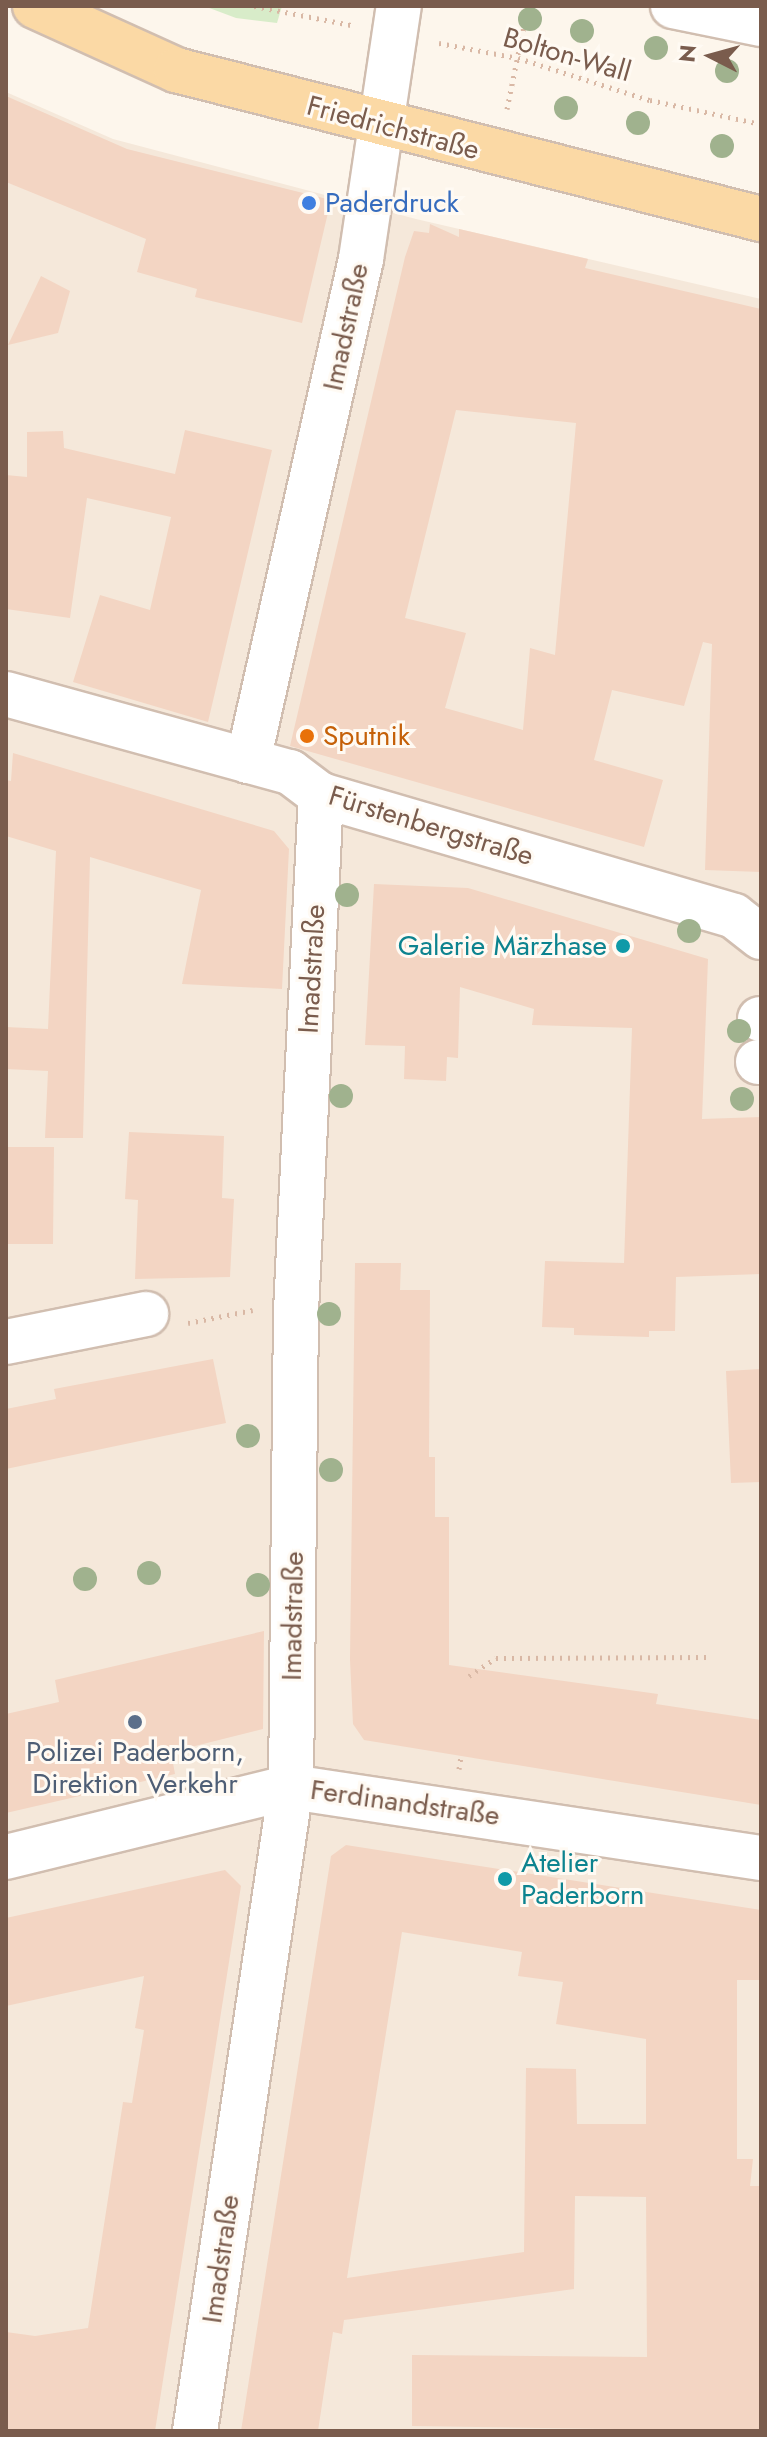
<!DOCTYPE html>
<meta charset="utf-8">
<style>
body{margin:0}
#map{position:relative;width:767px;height:2437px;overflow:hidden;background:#fdf6ec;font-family:Jost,sans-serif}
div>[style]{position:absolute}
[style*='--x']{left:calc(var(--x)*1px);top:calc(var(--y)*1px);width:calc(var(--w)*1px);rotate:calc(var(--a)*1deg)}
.residential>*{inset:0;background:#f5e8da}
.green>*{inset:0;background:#d8ecc9}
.building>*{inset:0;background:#f3d5c3}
.path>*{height:5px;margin-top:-2.5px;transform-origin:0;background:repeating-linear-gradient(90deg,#d9b8a5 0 2px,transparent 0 8px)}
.roads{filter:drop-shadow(2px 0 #d1beb0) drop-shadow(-2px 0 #d1beb0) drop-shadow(0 2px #d1beb0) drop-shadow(0 -2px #d1beb0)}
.minor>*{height:44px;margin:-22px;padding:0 22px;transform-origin:22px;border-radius:22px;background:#fff}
.major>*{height:44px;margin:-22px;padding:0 22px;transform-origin:22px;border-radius:22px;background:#fbd9a5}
.trees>*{width:24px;height:24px;margin:-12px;border-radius:50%;background:#a0b28e}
.dots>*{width:22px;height:22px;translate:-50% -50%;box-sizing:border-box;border:4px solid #fffaf3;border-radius:50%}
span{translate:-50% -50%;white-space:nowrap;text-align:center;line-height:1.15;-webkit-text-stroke:6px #fffaf3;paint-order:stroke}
.street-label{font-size:28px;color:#7a5c4d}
.shop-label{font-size:28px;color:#366cbe}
.left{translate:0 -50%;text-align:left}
.food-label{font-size:28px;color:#c56008}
.culture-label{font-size:28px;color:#0d838f}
.right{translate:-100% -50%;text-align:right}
.service-label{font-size:28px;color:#4e5e75}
.frame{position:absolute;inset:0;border:8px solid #7a5c4d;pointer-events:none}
.north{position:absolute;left:671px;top:16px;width:80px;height:80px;-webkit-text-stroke:6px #fffaf3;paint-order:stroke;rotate:276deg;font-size:22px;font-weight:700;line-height:32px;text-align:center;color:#7a5c4d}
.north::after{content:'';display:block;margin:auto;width:28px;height:36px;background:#7a5c4d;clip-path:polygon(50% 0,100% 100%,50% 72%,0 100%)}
</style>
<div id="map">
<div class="residential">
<i style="clip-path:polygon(6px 92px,113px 139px,416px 219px,761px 299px,761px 2431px,6px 2431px)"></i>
</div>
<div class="green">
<i style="clip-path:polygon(204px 6px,282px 6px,277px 23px,236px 18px)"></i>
</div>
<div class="building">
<i style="clip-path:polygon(6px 96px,127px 149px,331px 200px,302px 323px,195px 297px,197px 289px,137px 272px,146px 239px,6px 182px)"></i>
<i style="clip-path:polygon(evenodd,430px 224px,459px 237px,459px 229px,588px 259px,585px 268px,761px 309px,761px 872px,705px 870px,712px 644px,703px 642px,684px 706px,612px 690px,594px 760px,663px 780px,644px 847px,290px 746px,405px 257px,414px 231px,429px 233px,430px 224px,456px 410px,576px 423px,555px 655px,530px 648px,523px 730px,445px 708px,466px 633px,405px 618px,456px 410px)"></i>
<i style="clip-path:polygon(41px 276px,70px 291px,58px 333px,8px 345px)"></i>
<i style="clip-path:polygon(185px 430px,272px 450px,208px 722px,73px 682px,100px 595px,150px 610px,171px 517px,87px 498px,70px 618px,6px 609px,6px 475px,27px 477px,27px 432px,63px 431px,64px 448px,175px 474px)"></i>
<i style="clip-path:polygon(13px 753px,274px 831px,289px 849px,282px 989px,182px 984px,201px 890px,90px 857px,83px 1138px,45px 1138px,48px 1071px,6px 1069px,6px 1027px,48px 1029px,56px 851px,6px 836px,6px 780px,11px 781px)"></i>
<i style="clip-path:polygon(374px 884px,468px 888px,708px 959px,702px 1119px,761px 1117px,761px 1274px,676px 1277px,675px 1331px,649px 1331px,649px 1337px,574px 1335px,574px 1328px,542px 1327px,545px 1261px,624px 1263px,632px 1028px,532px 1025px,534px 1009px,460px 987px,458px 1058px,447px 1057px,446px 1081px,404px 1079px,405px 1046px,365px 1045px)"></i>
<i style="clip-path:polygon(129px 1132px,224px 1136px,222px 1198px,234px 1199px,230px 1277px,135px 1279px,138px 1200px,125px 1199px)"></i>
<i style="clip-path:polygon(6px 1147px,54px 1147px,53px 1244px,6px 1244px)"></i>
<i style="clip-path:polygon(355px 1263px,401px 1263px,400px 1290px,430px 1290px,429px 1457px,435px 1457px,435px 1517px,449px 1517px,449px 1665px,658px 1694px,656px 1704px,761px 1720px,761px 1805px,364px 1740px,353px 1724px,350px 1660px)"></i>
<i style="clip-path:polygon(213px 1359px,226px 1423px,6px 1469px,6px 1409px,56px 1399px,54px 1389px)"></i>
<i style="clip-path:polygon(761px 1369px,761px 1482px,731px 1483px,726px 1371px)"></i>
<i style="clip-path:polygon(264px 1631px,263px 1729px,171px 1752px,175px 1774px,6px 1813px,6px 1714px,59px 1702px,55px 1680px)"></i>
<i style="clip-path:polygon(evenodd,346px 1845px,761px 1910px,761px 1980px,737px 1980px,737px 2159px,753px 2159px,750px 2186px,761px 2186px,761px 2431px,412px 2426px,412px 2355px,647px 2357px,646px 2197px,575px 2196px,574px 2289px,344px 2320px,342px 2334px,333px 2332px,318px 2431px,241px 2431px,331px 1856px,346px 1845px,402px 1932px,522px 1952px,518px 1976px,563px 1982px,556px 2024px,646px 2039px,646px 2124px,577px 2124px,576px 2069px,526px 2068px,524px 2252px,347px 2278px,402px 1932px)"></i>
<i style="clip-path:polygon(225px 1870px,241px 1886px,155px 2431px,6px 2431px,6px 2332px,35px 2336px,88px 2328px,123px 2102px,132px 2103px,144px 2030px,135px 2028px,144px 1976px,6px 2006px,6px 1918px)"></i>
</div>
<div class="path">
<i style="--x:254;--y:6;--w:99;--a:11.1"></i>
<i style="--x:439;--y:43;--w:80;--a:10.8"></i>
<i style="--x:518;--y:58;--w:139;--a:17.7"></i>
<i style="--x:650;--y:100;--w:114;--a:12.2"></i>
<i style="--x:507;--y:109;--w:105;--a:-78.5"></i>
<i style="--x:188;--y:1323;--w:66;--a:-11.3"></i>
<i style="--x:469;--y:1676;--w:32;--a:-34"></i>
<i style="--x:496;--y:1658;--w:213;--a:-0.3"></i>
<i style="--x:459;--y:1769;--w:13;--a:-81"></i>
</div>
<div class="roads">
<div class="minor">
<i style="--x:673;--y:6;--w:90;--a:11.6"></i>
<i style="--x:6;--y:694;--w:295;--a:15.4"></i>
<i style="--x:290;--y:772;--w:39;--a:37"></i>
<i style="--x:321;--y:795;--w:430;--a:16.3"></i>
<i style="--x:734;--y:916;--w:34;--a:38"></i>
<i style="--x:248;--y:761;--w:515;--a:-77.31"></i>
<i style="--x:361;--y:259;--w:256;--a:-81.5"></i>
<i style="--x:760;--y:1019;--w:1;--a:0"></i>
<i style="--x:758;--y:1062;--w:3;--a:0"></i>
<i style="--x:6;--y:1342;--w:143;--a:-11.3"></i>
<i style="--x:6;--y:1857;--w:293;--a:-13.8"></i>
<i style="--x:291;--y:1787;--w:475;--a:8.6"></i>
<i style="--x:195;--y:2431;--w:651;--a:-81.52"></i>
<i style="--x:291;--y:1787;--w:476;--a:-89.4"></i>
<i style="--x:296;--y:1311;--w:517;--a:-87.23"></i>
</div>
<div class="major">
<i style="--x:35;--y:6;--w:155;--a:24.4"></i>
<i style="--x:176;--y:70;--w:604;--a:14.29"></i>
</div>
</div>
<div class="trees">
<i style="left:530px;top:19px"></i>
<i style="left:582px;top:31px"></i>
<i style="left:656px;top:48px"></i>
<i style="left:727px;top:71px"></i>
<i style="left:566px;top:108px"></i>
<i style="left:638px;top:123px"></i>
<i style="left:722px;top:146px"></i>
<i style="left:347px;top:895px"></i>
<i style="left:689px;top:931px"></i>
<i style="left:739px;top:1031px"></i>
<i style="left:341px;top:1096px"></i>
<i style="left:742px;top:1099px"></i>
<i style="left:329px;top:1314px"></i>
<i style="left:248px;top:1436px"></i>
<i style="left:331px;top:1470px"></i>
<i style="left:149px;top:1573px"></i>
<i style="left:85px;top:1579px"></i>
<i style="left:258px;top:1585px"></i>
</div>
<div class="dots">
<i style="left:309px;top:203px;background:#3f7fe0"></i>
<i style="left:307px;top:736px;background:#e8710a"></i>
<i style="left:623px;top:946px;background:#0f9aa8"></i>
<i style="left:135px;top:1722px;background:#5c6f8a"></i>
<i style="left:505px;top:1879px;background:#0f9aa8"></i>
</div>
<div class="street-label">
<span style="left:567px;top:55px;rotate:16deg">Bolton-Wall</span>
<span style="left:393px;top:128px;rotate:15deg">Friedrichstraße</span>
<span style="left:346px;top:327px;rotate:-78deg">Imadstraße</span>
<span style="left:431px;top:826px;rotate:17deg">Fürstenbergstraße</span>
<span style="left:312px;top:969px;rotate:-87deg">Imadstraße</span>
<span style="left:293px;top:1616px;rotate:-89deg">Imadstraße</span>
<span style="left:405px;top:1803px;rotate:8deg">Ferdinandstraße</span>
<span style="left:221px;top:2259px;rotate:-82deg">Imadstraße</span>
</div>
<div class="shop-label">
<span class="left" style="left:325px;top:203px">Paderdruck</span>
</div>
<div class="food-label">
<span class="left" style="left:323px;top:736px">Sputnik</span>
</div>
<div class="culture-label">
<span class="right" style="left:607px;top:946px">Galerie Märzhase</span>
<span class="left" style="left:521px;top:1879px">Atelier<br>Paderborn</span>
</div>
<div class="service-label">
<span style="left:135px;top:1768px">Polizei Paderborn,<br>Direktion Verkehr</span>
</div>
<div class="frame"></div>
<div class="north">N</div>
</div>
